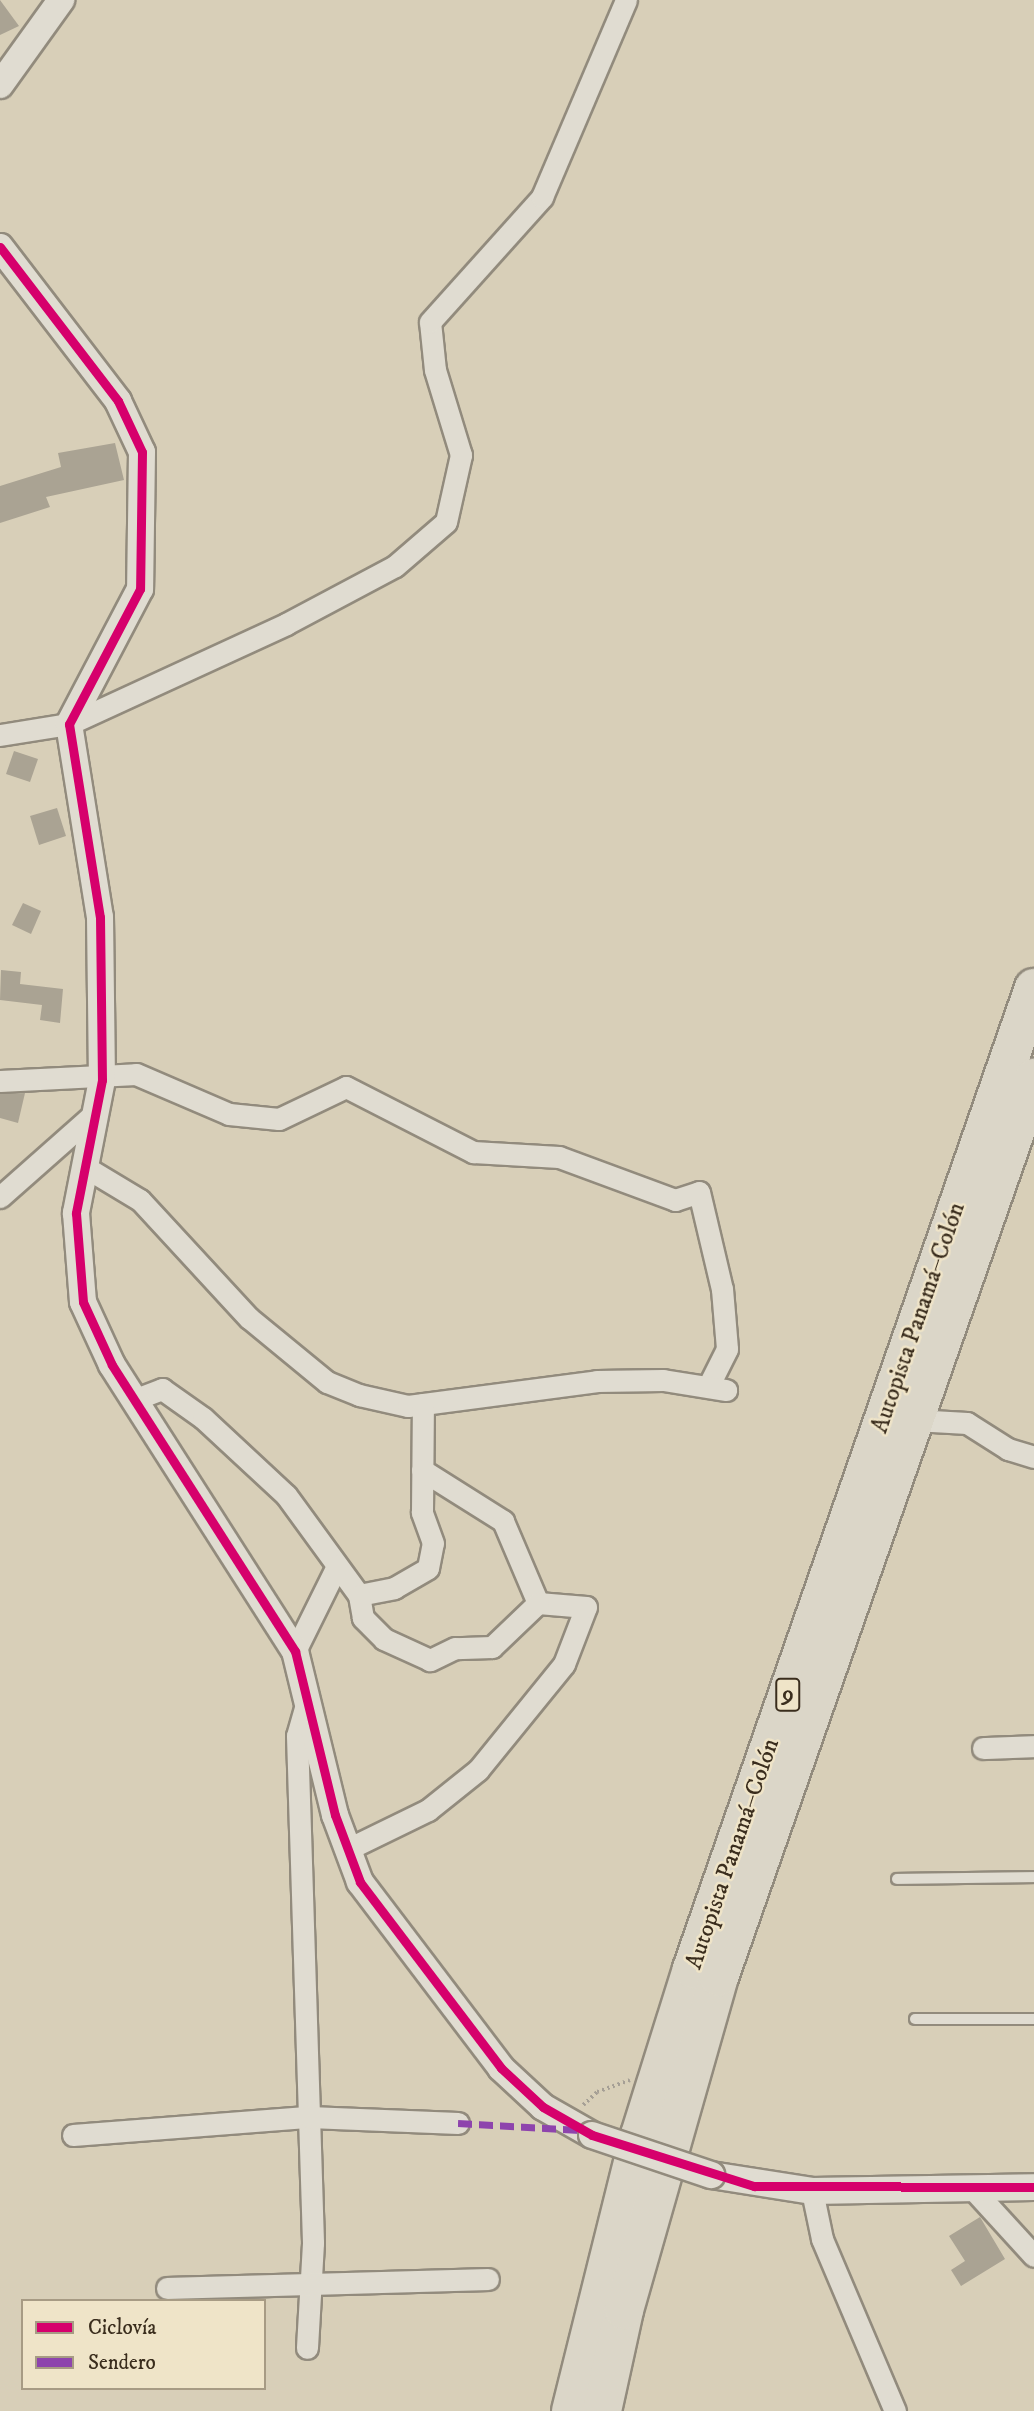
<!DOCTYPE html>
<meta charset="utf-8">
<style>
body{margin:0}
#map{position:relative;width:1034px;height:2411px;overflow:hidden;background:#d8cfb8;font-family:"IM FELL DW Pica",serif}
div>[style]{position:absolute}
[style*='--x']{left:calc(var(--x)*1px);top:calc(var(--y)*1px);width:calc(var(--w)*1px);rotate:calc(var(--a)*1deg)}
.building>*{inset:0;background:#aaa393}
.path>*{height:3.5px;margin-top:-1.75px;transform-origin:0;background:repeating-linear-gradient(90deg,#a59f95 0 2px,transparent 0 5.5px)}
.roads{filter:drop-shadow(2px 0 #928b7d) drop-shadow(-2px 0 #928b7d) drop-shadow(0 2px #928b7d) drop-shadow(0 -2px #928b7d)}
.service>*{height:10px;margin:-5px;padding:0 5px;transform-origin:5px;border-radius:5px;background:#e0dcd1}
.minor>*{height:21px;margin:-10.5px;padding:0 10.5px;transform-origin:10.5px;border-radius:10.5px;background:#e0dcd1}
.tertiary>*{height:26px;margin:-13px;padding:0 13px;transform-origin:13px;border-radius:13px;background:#e0dcd1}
.motorway>*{height:38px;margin:-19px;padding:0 19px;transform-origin:19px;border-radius:19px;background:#dbd6c8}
.bridges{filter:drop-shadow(2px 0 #928b7d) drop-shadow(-2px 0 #928b7d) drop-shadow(0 2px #928b7d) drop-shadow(0 -2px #928b7d)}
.tertiary-bridge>*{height:26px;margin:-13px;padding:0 13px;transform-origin:13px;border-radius:13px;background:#e0dcd1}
.quiet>*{height:7px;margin-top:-3.5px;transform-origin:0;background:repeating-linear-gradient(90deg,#8e44ad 0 14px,transparent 0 21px)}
.cycleway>*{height:9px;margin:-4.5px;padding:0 4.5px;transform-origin:4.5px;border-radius:4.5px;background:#d6006c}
span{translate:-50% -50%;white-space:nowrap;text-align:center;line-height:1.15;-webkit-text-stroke:5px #efe4c8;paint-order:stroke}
.shield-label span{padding:2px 5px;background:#efe4c8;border:2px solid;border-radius:5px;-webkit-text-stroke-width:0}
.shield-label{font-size:23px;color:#3a2d1d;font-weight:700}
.street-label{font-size:24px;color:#3a2d1d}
.legend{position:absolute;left:21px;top:2299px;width:245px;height:91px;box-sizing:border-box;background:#efe4c8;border:2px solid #a79b84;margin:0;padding:9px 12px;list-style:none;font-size:21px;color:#3a2d1d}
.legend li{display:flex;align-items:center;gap:14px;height:35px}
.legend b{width:35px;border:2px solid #a79b84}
</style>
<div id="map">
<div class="building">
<i style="clip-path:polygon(0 0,19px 26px,0 35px)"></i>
<i style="clip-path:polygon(115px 443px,124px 480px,46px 497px,50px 507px,0 523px,0 486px,61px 467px,58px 453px)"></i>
<i style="clip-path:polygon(14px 751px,38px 759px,30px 782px,6px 774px)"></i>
<i style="clip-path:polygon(57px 808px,66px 836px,39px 845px,30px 816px)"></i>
<i style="clip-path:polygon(23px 903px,41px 911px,31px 934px,12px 925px)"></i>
<i style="clip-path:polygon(1px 970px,21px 972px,20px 984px,63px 989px,60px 1023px,40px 1020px,42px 1005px,0 1000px)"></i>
<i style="clip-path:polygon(25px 1093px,18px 1123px,0 1118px,0 1094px)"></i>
<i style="clip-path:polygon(980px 2217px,1005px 2259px,961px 2286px,951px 2270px,965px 2261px,949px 2236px)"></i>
</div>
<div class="path">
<i style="--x:583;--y:2105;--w:19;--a:-43"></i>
<i style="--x:597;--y:2092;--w:35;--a:-20"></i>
</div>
<div class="roads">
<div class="service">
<i style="--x:897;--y:1879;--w:137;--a:-0.8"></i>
<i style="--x:915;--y:2019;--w:119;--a:0"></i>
</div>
<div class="minor">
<i style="--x:0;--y:735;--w:70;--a:-9.1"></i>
<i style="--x:69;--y:724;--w:239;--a:-24.7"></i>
<i style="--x:286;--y:624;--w:123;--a:-28"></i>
<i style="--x:395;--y:566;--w:67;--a:-40.8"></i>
<i style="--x:446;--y:522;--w:69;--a:-77.4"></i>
<i style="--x:461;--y:455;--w:89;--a:-107"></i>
<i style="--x:435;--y:370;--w:48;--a:-95.9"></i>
<i style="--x:430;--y:322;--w:168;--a:-48.1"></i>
<i style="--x:542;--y:197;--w:214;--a:-66.9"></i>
<i style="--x:0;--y:1081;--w:136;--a:-2.9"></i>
<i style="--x:136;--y:1074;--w:101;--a:23.3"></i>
<i style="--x:229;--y:1114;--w:50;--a:5.7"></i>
<i style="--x:279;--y:1119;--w:74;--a:-25.5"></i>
<i style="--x:346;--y:1087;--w:143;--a:27.1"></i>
<i style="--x:473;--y:1152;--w:86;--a:3.3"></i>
<i style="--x:559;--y:1157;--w:124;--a:20.3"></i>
<i style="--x:675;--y:1200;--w:25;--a:-18"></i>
<i style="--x:699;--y:1192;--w:100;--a:76.7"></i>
<i style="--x:722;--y:1289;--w:60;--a:85.2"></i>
<i style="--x:727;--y:1349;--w:42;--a:116.6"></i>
<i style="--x:85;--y:1167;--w:64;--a:31"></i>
<i style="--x:140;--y:1200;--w:161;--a:47.3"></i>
<i style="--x:249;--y:1318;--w:101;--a:39.4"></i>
<i style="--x:327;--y:1382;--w:35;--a:22"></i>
<i style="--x:359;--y:1395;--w:50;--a:12.7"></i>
<i style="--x:408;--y:1406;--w:191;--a:-7.5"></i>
<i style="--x:597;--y:1381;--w:66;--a:-0.9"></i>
<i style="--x:663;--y:1380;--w:64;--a:9"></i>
<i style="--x:0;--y:1197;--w:127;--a:-41.5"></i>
<i style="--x:136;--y:1399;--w:28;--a:-21"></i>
<i style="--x:162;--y:1389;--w:50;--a:35.3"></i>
<i style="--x:203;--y:1418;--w:113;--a:42.9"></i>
<i style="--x:286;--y:1495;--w:124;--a:53.9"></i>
<i style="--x:359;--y:1595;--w:36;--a:-11"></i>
<i style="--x:394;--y:1588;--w:39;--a:-30"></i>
<i style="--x:428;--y:1568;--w:25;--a:-79"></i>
<i style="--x:433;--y:1543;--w:33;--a:-110"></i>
<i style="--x:422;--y:1512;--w:108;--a:-89.5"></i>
<i style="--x:914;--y:1420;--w:53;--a:3.2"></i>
<i style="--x:967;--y:1423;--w:49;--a:32.4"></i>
<i style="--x:1008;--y:1449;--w:27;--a:17"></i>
<i style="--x:422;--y:1470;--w:96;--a:32.2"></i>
<i style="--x:503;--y:1521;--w:89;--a:66.9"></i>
<i style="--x:295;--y:1651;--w:95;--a:-63.7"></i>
<i style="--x:307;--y:1701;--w:36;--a:106"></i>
<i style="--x:297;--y:1736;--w:507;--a:88.19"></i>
<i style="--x:313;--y:2243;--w:105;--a:93.3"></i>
<i style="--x:983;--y:1748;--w:51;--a:-2.2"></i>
<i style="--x:348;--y:1849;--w:89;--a:-26"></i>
<i style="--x:428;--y:1810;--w:64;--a:-38.7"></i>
<i style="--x:478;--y:1770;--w:136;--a:-50.9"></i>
<i style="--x:564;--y:1664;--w:61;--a:-68.9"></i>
<i style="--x:586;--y:1607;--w:48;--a:-175.2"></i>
<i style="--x:538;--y:1603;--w:64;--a:136.3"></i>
<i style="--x:492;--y:1647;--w:37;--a:178"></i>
<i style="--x:455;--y:1648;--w:28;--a:154"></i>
<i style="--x:430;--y:1660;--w:51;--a:-155.5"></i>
<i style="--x:384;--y:1639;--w:30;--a:-135"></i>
<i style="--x:363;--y:1618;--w:23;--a:-100"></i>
<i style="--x:73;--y:2135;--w:237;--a:-4.4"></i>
<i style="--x:309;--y:2117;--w:149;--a:2.3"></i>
<i style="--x:971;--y:2187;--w:93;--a:47.6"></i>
<i style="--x:812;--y:2191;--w:49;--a:78.2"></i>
<i style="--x:822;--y:2239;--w:187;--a:67"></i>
<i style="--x:167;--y:2288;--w:321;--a:-1.6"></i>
</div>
<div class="tertiary">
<i style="--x:0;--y:85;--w:105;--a:-54.3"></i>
<i style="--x:0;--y:247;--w:194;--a:52.5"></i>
<i style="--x:118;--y:401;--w:56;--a:64.8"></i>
<i style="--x:142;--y:452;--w:137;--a:90.8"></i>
<i style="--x:140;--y:589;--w:153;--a:117.7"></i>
<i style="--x:69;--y:724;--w:195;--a:80.9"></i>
<i style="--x:100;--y:917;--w:163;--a:89.3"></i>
<i style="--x:102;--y:1080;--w:136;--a:101.1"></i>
<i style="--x:76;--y:1213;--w:89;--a:85.5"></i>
<i style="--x:83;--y:1302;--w:69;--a:65.3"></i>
<i style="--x:112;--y:1365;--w:340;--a:57.4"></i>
<i style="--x:295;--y:1651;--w:169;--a:76.3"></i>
<i style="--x:335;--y:1815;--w:72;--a:69.5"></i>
<i style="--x:360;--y:1882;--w:233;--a:52.8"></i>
<i style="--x:501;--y:2068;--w:57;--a:42.9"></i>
<i style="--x:543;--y:2107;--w:56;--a:29.7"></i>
<i style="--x:711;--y:2175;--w:102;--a:9"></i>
<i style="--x:812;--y:2191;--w:222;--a:-1"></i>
</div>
<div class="motorway">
<i style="--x:571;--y:2411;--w:284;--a:-76"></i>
<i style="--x:640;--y:2135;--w:174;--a:-72.6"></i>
<i style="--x:692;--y:1969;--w:1039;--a:-70.78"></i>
<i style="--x:602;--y:2411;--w:103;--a:-77.7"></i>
<i style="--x:624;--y:2310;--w:346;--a:-74.1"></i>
<i style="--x:719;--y:1977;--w:953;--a:-70.69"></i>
</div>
</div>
<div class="bridges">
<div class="tertiary-bridge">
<i style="--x:592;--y:2135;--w:126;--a:18.6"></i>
</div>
</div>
<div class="quiet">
<i style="--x:458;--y:2123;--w:122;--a:3.3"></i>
</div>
<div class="cycleway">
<i style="--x:0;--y:247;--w:194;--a:52.5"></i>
<i style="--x:118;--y:401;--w:56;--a:64.8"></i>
<i style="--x:142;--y:452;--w:137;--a:90.8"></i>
<i style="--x:140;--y:589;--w:153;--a:117.7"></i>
<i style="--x:69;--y:724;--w:195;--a:80.9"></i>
<i style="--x:100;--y:917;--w:163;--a:89.3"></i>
<i style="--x:102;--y:1080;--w:136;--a:101.1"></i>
<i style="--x:76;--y:1213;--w:89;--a:85.5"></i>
<i style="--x:83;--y:1302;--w:69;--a:65.3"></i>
<i style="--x:112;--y:1365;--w:340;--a:57.4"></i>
<i style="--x:295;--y:1651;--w:169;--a:76.3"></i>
<i style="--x:335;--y:1815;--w:72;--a:69.5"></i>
<i style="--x:360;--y:1882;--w:233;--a:52.8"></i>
<i style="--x:501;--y:2068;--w:57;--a:42.9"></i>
<i style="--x:543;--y:2107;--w:56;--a:29.7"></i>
<i style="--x:592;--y:2135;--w:170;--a:17.5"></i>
<i style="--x:754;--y:2186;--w:280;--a:0.2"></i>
</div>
<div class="shield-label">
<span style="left:788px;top:1695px">9</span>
</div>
<div class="street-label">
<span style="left:919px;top:1318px;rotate:-71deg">Autopista Panamá–Colón</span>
<span style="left:733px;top:1854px;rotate:-71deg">Autopista Panamá–Colón</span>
</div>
<ul class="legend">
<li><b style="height:9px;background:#d6006c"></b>Ciclovía</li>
<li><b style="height:9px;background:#8e44ad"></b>Sendero</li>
</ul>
</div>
